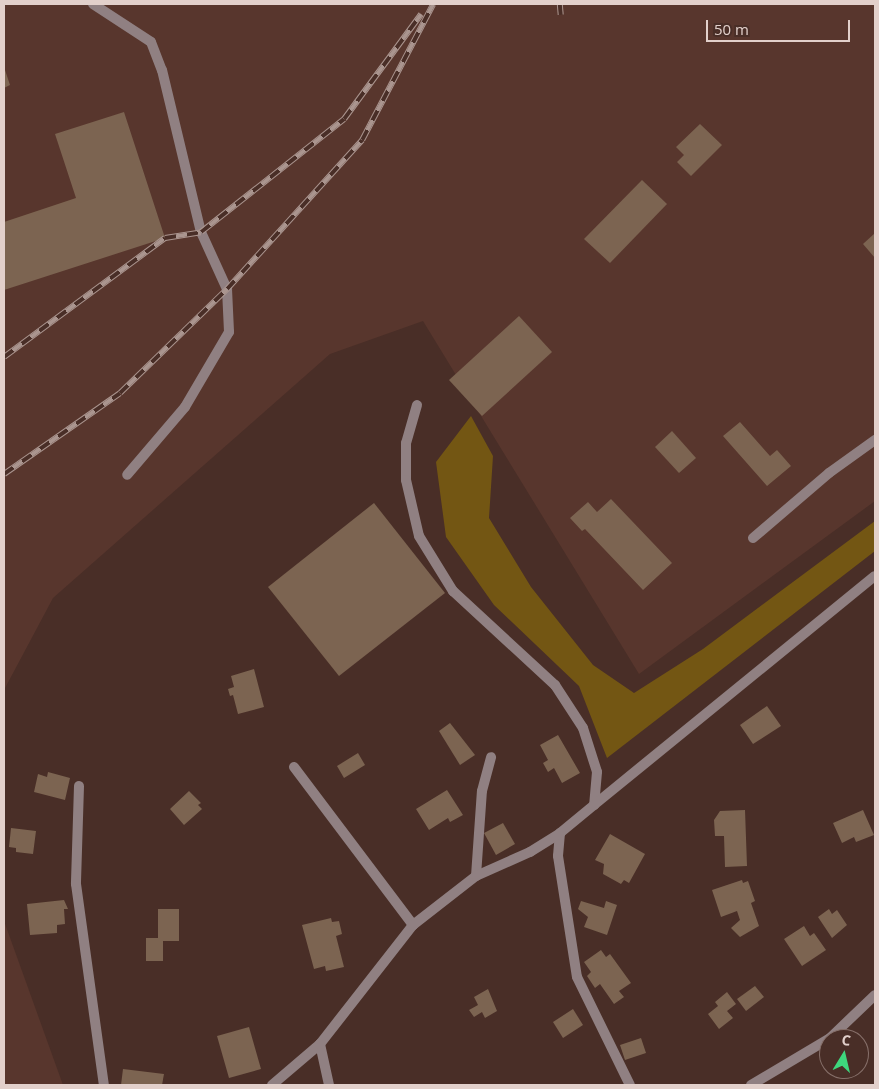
<!DOCTYPE html>
<meta charset="utf-8">
<style>
body{margin:0}
#map{position:relative;width:879px;height:1089px;overflow:hidden;background:#492e27;font-family:"Open Sans",sans-serif}
div>[style]{position:absolute}
[style*='--x']{left:calc(var(--x)*1px);top:calc(var(--y)*1px);width:calc(var(--w)*1px);rotate:calc(var(--a)*1deg)}
.built>*{inset:0;background:#58362d}
.green>*{inset:0;background:#735613}
.building>*{inset:0;background:#7c6451}
.service>*{height:10px;margin:-5px;padding:0 5px;transform-origin:5px;border-radius:5px;background:#908082}
.minor>*{height:10px;margin:-5px;padding:0 5px;transform-origin:5px;border-radius:5px;background:#908082}
.rail>*{height:5.5px;margin-top:-2.75px;transform-origin:0;background:repeating-linear-gradient(90deg,#492e27 0 11px,#aa958f 0 22px);box-sizing:border-box;border-block:1px solid #aa958f}
span{translate:-50% -50%;white-space:nowrap;text-align:center;line-height:1.15;-webkit-text-stroke:4px #492e27;paint-order:stroke}
.frame{position:absolute;inset:0;border:5px solid #e2d0cb;pointer-events:none}
.north{position:absolute;left:819px;top:1029px;width:50px;height:50px;box-sizing:border-box;background:#492e27;border:1px solid #866f69;border-radius:50%;rotate:9deg;font-size:14px;font-weight:700;line-height:20px;text-align:center;color:#e2d0cb}
.north::after{content:'';display:block;margin:auto;width:18px;height:22px;background:#3ed77d;clip-path:polygon(50% 0,100% 100%,50% 72%,0 100%)}
.scale{position:absolute;left:706px;top:20px;width:144px;height:22px;box-sizing:border-box;border:2px solid #e2d0cb;border-top:0;padding-left:6px;font-size:15px;line-height:18px;white-space:nowrap;color:#e2d0cb;-webkit-text-stroke:4px #492e27;paint-order:stroke}
</style>
<div id="map">
<div class="built">
<i style="clip-path:polygon(4px 4px,875px 4px,875px 501px,639px 674px,423px 321px,330px 354px,53px 598px,4px 690px)"></i>
<i style="clip-path:polygon(4px 921px,63px 1085px,4px 1085px)"></i>
</div>
<div class="green">
<i style="clip-path:polygon(471px 416px,493px 456px,489px 518px,531px 587px,593px 665px,634px 693px,703px 649px,875px 521px,875px 551px,607px 758px,579px 686px,494px 605px,446px 537px,436px 462px)"></i>
</div>
<div class="building">
<i style="clip-path:polygon(4px 67px,10px 85px,4px 88px)"></i>
<i style="clip-path:polygon(124px 112px,165px 238px,4px 290px,4px 222px,76px 198px,55px 134px)"></i>
<i style="clip-path:polygon(700px 124px,722px 145px,691px 176px,677px 162px,684px 155px,676px 147px)"></i>
<i style="clip-path:polygon(642px 180px,667px 204px,610px 263px,584px 239px)"></i>
<i style="clip-path:polygon(875px 233px,875px 258px,863px 244px)"></i>
<i style="clip-path:polygon(519px 316px,552px 352px,482px 416px,449px 380px)"></i>
<i style="clip-path:polygon(740px 422px,770px 456px,777px 450px,791px 466px,767px 486px,723px 436px)"></i>
<i style="clip-path:polygon(672px 431px,696px 458px,679px 473px,655px 447px)"></i>
<i style="clip-path:polygon(611px 499px,672px 563px,643px 590px,585px 529px,582px 531px,570px 518px,588px 502px,597px 512px)"></i>
<i style="clip-path:polygon(374px 503px,445px 593px,339px 676px,268px 587px)"></i>
<i style="clip-path:polygon(254px 669px,264px 707px,238px 714px,233px 695px,230px 696px,228px 689px,234px 687px,231px 676px)"></i>
<i style="clip-path:polygon(767px 706px,781px 726px,753px 744px,740px 725px)"></i>
<i style="clip-path:polygon(450px 723px,475px 755px,460px 765px,439px 731px)"></i>
<i style="clip-path:polygon(558px 735px,580px 773px,562px 783px,554px 768px,548px 772px,543px 763px,548px 760px,540px 745px)"></i>
<i style="clip-path:polygon(358px 753px,365px 765px,344px 778px,337px 766px)"></i>
<i style="clip-path:polygon(48px 772px,70px 778px,65px 800px,34px 792px,38px 774px,47px 777px)"></i>
<i style="clip-path:polygon(447px 790px,463px 815px,450px 822px,448px 818px,429px 830px,416px 809px)"></i>
<i style="clip-path:polygon(189px 791px,201px 803px,198px 805px,202px 809px,184px 825px,170px 809px)"></i>
<i style="clip-path:polygon(745px 810px,747px 866px,725px 867px,724px 836px,715px 836px,714px 820px,720px 811px)"></i>
<i style="clip-path:polygon(863px 810px,874px 835px,856px 842px,854px 837px,842px 843px,833px 823px)"></i>
<i style="clip-path:polygon(503px 823px,515px 844px,496px 855px,484px 833px)"></i>
<i style="clip-path:polygon(11px 828px,36px 831px,33px 854px,16px 852px,16px 848px,9px 847px)"></i>
<i style="clip-path:polygon(610px 834px,645px 854px,629px 883px,624px 880px,621px 884px,603px 874px,604px 864px,595px 860px)"></i>
<i style="clip-path:polygon(742px 880px,743px 883px,748px 881px,755px 901px,751px 903px,759px 926px,740px 937px,731px 928px,740px 920px,737px 911px,721px 917px,712px 890px)"></i>
<i style="clip-path:polygon(64px 900px,68px 909px,64px 909px,65px 924px,57px 925px,57px 933px,30px 935px,27px 904px)"></i>
<i style="clip-path:polygon(581px 901px,604px 908px,606px 901px,617px 905px,607px 935px,584px 927px,588px 917px,578px 909px)"></i>
<i style="clip-path:polygon(158px 909px,179px 909px,179px 941px,163px 941px,163px 961px,146px 961px,146px 938px,158px 938px)"></i>
<i style="clip-path:polygon(829px 909px,832px 914px,837px 910px,847px 925px,832px 938px,818px 917px)"></i>
<i style="clip-path:polygon(331px 918px,332px 922px,339px 921px,342px 934px,336px 936px,344px 967px,326px 971px,325px 966px,314px 969px,302px 925px)"></i>
<i style="clip-path:polygon(804px 926px,810px 936px,814px 933px,826px 950px,802px 966px,784px 939px)"></i>
<i style="clip-path:polygon(601px 950px,606px 957px,610px 954px,631px 983px,619px 991px,624px 997px,614px 1004px,600px 984px,595px 988px,587px 976px,591px 972px,584px 962px)"></i>
<i style="clip-path:polygon(755px 986px,764px 997px,746px 1011px,737px 999px)"></i>
<i style="clip-path:polygon(488px 989px,497px 1011px,485px 1018px,482px 1012px,474px 1017px,469px 1010px,478px 1005px,474px 997px)"></i>
<i style="clip-path:polygon(727px 992px,736px 1004px,727px 1011px,733px 1018px,719px 1029px,708px 1014px,718px 1006px,715px 1002px)"></i>
<i style="clip-path:polygon(573px 1009px,583px 1025px,563px 1038px,553px 1022px)"></i>
<i style="clip-path:polygon(249px 1027px,261px 1069px,229px 1078px,217px 1036px)"></i>
<i style="clip-path:polygon(641px 1038px,646px 1053px,625px 1060px,620px 1045px)"></i>
<i style="clip-path:polygon(123px 1069px,164px 1074px,162px 1085px,121px 1085px)"></i>
</div>
<div class="service">
<i style="--x:93;--y:4;--w:69;--a:33.2"></i>
<i style="--x:151;--y:42;--w:30;--a:69"></i>
<i style="--x:162;--y:70;--w:167;--a:76.5"></i>
<i style="--x:201;--y:232;--w:63;--a:65.5"></i>
<i style="--x:227;--y:289;--w:43;--a:87.3"></i>
<i style="--x:229;--y:332;--w:87;--a:120.4"></i>
<i style="--x:185;--y:407;--w:89;--a:130.5"></i>
<i style="--x:753;--y:538;--w:100;--a:-40.5"></i>
<i style="--x:829;--y:473;--w:57;--a:-35.7"></i>
</div>
<div class="minor">
<i style="--x:417;--y:405;--w:40;--a:106"></i>
<i style="--x:406;--y:443;--w:37;--a:90"></i>
<i style="--x:406;--y:480;--w:57;--a:76.9"></i>
<i style="--x:419;--y:536;--w:65;--a:58.3"></i>
<i style="--x:453;--y:591;--w:139;--a:42.7"></i>
<i style="--x:555;--y:685;--w:51;--a:56.9"></i>
<i style="--x:583;--y:728;--w:46;--a:72.3"></i>
<i style="--x:597;--y:772;--w:33;--a:95"></i>
<i style="--x:594;--y:805;--w:44;--a:140.5"></i>
<i style="--x:560;--y:833;--w:23;--a:95"></i>
<i style="--x:558;--y:856;--w:122;--a:81.1"></i>
<i style="--x:577;--y:977;--w:120;--a:63.9"></i>
<i style="--x:294;--y:767;--w:198;--a:53"></i>
<i style="--x:79;--y:786;--w:98;--a:91.8"></i>
<i style="--x:76;--y:884;--w:203;--a:82.1"></i>
<i style="--x:594;--y:805;--w:362;--a:-39.2"></i>
<i style="--x:476;--y:876;--w:85;--a:-86"></i>
<i style="--x:482;--y:791;--w:35;--a:-75"></i>
<i style="--x:320;--y:1044;--w:42;--a:77.6"></i>
<i style="--x:272;--y:1085;--w:63;--a:-40.5"></i>
<i style="--x:320;--y:1044;--w:151;--a:-52"></i>
<i style="--x:413;--y:925;--w:80;--a:-37.9"></i>
<i style="--x:476;--y:876;--w:59;--a:-24"></i>
<i style="--x:530;--y:852;--w:36;--a:-32"></i>
<i style="--x:751;--y:1085;--w:92;--a:-30.7"></i>
<i style="--x:830;--y:1038;--w:62;--a:-43.7"></i>
</div>
<div class="rail">
<i style="--x:560;--y:4;--w:11;--a:85"></i>
<i style="--x:4;--y:357;--w:200;--a:-36.5"></i>
<i style="--x:165;--y:238;--w:36;--a:-9"></i>
<i style="--x:201;--y:232;--w:182;--a:-38.3"></i>
<i style="--x:344;--y:119;--w:130;--a:-53.7"></i>
<i style="--x:4;--y:474;--w:141;--a:-34.9"></i>
<i style="--x:120;--y:393;--w:149;--a:-44.2"></i>
<i style="--x:227;--y:289;--w:201;--a:-47.8"></i>
<i style="--x:362;--y:140;--w:153;--a:-62.4"></i>
</div>
<div class="frame"></div>
<div class="north">С</div>
<div class="scale">50 m</div>
</div>
